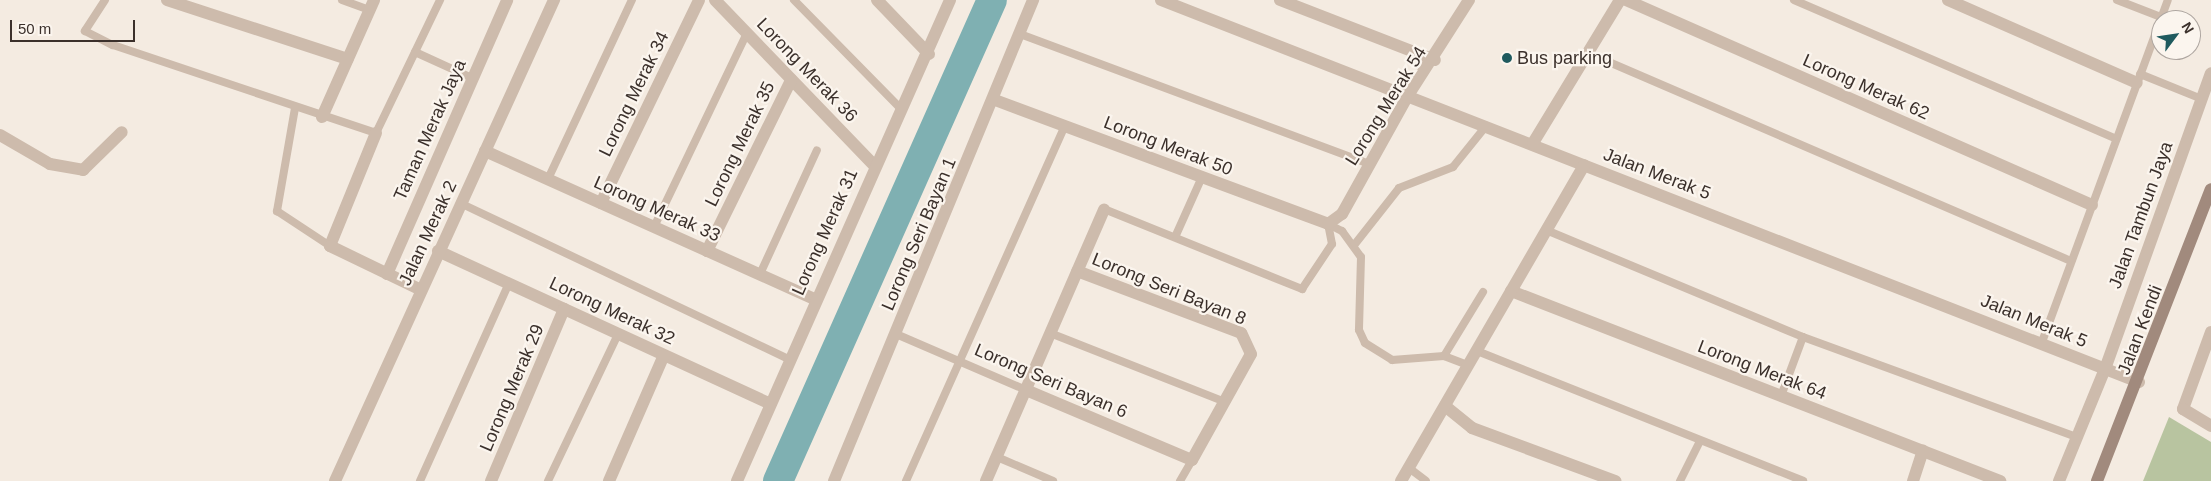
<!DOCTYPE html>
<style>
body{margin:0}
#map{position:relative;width:2211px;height:481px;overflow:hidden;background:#f4ebe1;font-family:Arial,sans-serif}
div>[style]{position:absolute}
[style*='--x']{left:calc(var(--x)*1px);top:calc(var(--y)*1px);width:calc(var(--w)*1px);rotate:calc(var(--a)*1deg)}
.green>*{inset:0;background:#b8c4a0}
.river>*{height:30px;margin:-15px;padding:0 15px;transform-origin:15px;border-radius:15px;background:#7fb0b2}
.lane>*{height:8px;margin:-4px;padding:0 4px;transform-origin:4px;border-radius:4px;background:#cdbbac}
.street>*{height:12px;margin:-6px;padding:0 6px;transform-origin:6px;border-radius:6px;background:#cdbbac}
.secondary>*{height:12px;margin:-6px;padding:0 6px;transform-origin:6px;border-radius:6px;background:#a18a7d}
.dots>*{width:14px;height:14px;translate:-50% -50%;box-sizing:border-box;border:2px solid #fbf5ee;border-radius:50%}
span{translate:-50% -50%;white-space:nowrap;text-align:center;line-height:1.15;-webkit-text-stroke:4.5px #fbf5ee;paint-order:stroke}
.poi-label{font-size:18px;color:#3b302b}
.left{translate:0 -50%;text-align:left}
.street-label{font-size:18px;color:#3b302b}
.north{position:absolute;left:2151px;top:10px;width:50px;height:50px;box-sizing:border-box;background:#fbf5ee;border:1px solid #aea6a0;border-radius:50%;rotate:59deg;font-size:14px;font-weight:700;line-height:20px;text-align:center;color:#3b302b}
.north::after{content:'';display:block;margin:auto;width:18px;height:22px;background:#1f5a5e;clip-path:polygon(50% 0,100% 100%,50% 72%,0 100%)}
.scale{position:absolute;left:10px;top:20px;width:125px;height:22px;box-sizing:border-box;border:2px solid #3b302b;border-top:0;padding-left:6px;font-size:15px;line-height:18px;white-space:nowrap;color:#3b302b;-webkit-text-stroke:4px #fbf5ee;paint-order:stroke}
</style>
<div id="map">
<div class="green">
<i style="clip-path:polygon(2169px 417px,2211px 442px,2211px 481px,2143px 481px)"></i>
</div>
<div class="river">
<i style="--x:778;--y:481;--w:526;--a:-66.02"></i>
</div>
<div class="lane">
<i style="--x:105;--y:0;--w:37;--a:123"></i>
<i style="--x:85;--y:31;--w:31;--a:27"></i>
<i style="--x:113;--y:45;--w:277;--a:18.5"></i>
<i style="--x:376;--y:133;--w:148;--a:-64.3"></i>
<i style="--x:342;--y:0;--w:30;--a:20"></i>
<i style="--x:794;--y:0;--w:153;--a:45.5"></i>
<i style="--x:1794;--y:0;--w:351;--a:23.3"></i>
<i style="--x:2117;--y:0;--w:47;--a:21.1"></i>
<i style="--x:1020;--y:34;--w:372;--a:20.4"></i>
<i style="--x:415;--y:52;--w:63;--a:24.5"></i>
<i style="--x:1588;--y:53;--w:526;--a:23.3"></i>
<i style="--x:2140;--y:74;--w:67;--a:22"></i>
<i style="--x:295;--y:108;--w:105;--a:99.9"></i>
<i style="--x:277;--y:211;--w:64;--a:33.4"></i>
<i style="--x:548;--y:179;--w:198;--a:-64.9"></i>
<i style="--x:460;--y:203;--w:365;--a:25.4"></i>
<i style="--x:1104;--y:209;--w:214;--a:22"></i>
<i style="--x:1302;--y:289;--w:54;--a:-56.3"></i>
<i style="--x:1332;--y:244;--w:20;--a:-101"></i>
<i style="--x:1328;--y:224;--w:16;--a:27"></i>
<i style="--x:1342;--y:231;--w:32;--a:54"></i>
<i style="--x:1361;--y:257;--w:73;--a:91.6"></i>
<i style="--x:1359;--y:330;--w:14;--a:65"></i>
<i style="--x:1365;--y:343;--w:32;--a:32"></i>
<i style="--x:1392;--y:360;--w:52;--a:-4.4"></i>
<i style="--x:1444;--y:356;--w:26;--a:21"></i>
<i style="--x:654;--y:227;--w:215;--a:-64.4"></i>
<i style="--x:1546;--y:230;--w:278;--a:22.6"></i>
<i style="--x:1803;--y:337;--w:292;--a:20.1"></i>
<i style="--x:1176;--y:235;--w:64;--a:-65.9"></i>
<i style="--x:1355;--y:244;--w:71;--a:-51.8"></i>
<i style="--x:1399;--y:188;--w:58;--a:-21.3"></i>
<i style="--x:1453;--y:167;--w:53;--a:-51.2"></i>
<i style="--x:760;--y:274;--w:136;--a:-65.3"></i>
<i style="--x:1050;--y:333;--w:188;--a:21.5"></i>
<i style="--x:896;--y:334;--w:142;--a:23.3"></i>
<i style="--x:2042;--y:342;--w:364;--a:-69.8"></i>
<i style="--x:1477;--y:351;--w:351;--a:21.7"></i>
<i style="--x:1444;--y:356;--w:75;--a:-58.6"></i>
<i style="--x:1781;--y:396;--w:63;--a:-69.6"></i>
<i style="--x:997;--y:457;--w:61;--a:23.2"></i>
<i style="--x:1409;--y:468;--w:21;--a:37"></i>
<i style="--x:420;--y:481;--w:217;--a:-65.8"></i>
<i style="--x:548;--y:481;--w:163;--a:-64.5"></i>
<i style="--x:906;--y:481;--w:389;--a:-65.9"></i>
<i style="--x:1180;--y:481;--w:24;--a:-60"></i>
<i style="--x:1680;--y:481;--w:45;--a:-63.4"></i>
</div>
<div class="street">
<i style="--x:167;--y:0;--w:190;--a:18.1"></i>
<i style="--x:715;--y:0;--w:229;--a:46.1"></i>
<i style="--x:877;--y:0;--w:75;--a:46.1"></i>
<i style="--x:1161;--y:0;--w:1050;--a:21.34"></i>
<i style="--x:1280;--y:0;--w:166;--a:21.2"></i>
<i style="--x:1626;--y:0;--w:509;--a:23.75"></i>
<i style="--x:1948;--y:0;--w:206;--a:23.7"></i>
<i style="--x:995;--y:100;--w:355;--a:20.4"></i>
<i style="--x:1328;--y:224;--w:17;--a:-36"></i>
<i style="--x:1342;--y:214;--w:134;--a:-60.9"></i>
<i style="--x:1407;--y:97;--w:115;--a:-57.4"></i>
<i style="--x:322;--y:117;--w:128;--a:-66"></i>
<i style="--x:376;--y:133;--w:122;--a:112.2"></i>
<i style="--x:330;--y:246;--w:101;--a:25.8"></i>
<i style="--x:0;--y:135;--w:58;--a:30.1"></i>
<i style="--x:50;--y:164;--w:34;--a:10"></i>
<i style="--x:83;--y:170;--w:54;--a:-44.3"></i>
<i style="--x:1533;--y:143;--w:167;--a:-58.7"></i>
<i style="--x:485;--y:151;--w:361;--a:24.2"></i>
<i style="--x:601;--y:203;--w:225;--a:-64.2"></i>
<i style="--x:438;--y:251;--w:366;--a:24.7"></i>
<i style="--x:707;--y:251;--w:191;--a:-63.8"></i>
<i style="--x:387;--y:274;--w:299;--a:-66.3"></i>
<i style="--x:1511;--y:291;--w:525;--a:21.23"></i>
<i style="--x:2211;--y:332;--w:82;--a:110"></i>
<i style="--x:2183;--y:409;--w:33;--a:31"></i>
<i style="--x:1026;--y:390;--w:180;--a:22.9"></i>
<i style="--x:1192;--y:460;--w:121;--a:-60.9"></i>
<i style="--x:1251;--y:354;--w:23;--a:-115"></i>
<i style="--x:1241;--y:333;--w:175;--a:-159.3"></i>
<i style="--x:1445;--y:406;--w:35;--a:39"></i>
<i style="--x:1472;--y:428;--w:153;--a:20.3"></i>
<i style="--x:335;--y:481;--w:529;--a:-65.52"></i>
<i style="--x:491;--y:481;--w:187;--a:-67"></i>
<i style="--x:609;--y:481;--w:137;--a:-66.4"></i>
<i style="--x:737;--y:481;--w:526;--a:-66.11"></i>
<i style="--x:834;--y:481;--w:521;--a:-67.52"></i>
<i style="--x:986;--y:481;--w:296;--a:-66.5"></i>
<i style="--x:1401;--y:481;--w:365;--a:-59.9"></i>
<i style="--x:1913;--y:481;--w:32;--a:-72"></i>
<i style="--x:2059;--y:481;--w:121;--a:-67.7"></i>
<i style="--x:2105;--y:369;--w:314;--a:-70.3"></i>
</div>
<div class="secondary">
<i style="--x:2097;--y:481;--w:313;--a:-68.7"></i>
</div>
<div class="dots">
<i style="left:1507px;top:58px;background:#1f5a5e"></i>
</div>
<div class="poi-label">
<span class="left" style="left:1517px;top:58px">Bus parking</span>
</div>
<div class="street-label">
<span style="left:807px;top:70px;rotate:46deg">Lorong Merak 36</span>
<span style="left:1866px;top:87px;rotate:24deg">Lorong Merak 62</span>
<span style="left:634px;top:94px;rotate:-64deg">Lorong Merak 34</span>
<span style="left:1386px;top:106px;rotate:-58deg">Lorong Merak 54</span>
<span style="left:430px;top:130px;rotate:-66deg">Taman Merak Jaya</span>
<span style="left:740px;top:144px;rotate:-64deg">Lorong Merak 35</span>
<span style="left:1168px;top:146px;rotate:21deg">Lorong Merak 50</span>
<span style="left:1657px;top:174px;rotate:21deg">Jalan Merak 5</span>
<span style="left:657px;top:209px;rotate:24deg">Lorong Merak 33</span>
<span style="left:2141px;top:215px;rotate:-70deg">Jalan Tambun Jaya</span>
<span style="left:825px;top:232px;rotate:-66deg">Lorong Merak 31</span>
<span style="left:428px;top:233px;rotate:-65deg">Jalan Merak 2</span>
<span style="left:919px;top:234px;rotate:-67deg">Lorong Seri Bayan 1</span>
<span style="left:1169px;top:289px;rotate:22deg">Lorong Seri Bayan 8</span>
<span style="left:612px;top:311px;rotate:25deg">Lorong Merak 32</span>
<span style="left:2034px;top:321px;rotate:22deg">Jalan Merak 5</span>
<span style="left:2140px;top:330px;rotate:-69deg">Jalan Kendi</span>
<span style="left:1762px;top:370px;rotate:21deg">Lorong Merak 64</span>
<span style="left:1051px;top:381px;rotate:23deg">Lorong Seri Bayan 6</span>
<span style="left:512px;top:388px;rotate:-67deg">Lorong Merak 29</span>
</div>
<div class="north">N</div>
<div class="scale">50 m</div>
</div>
